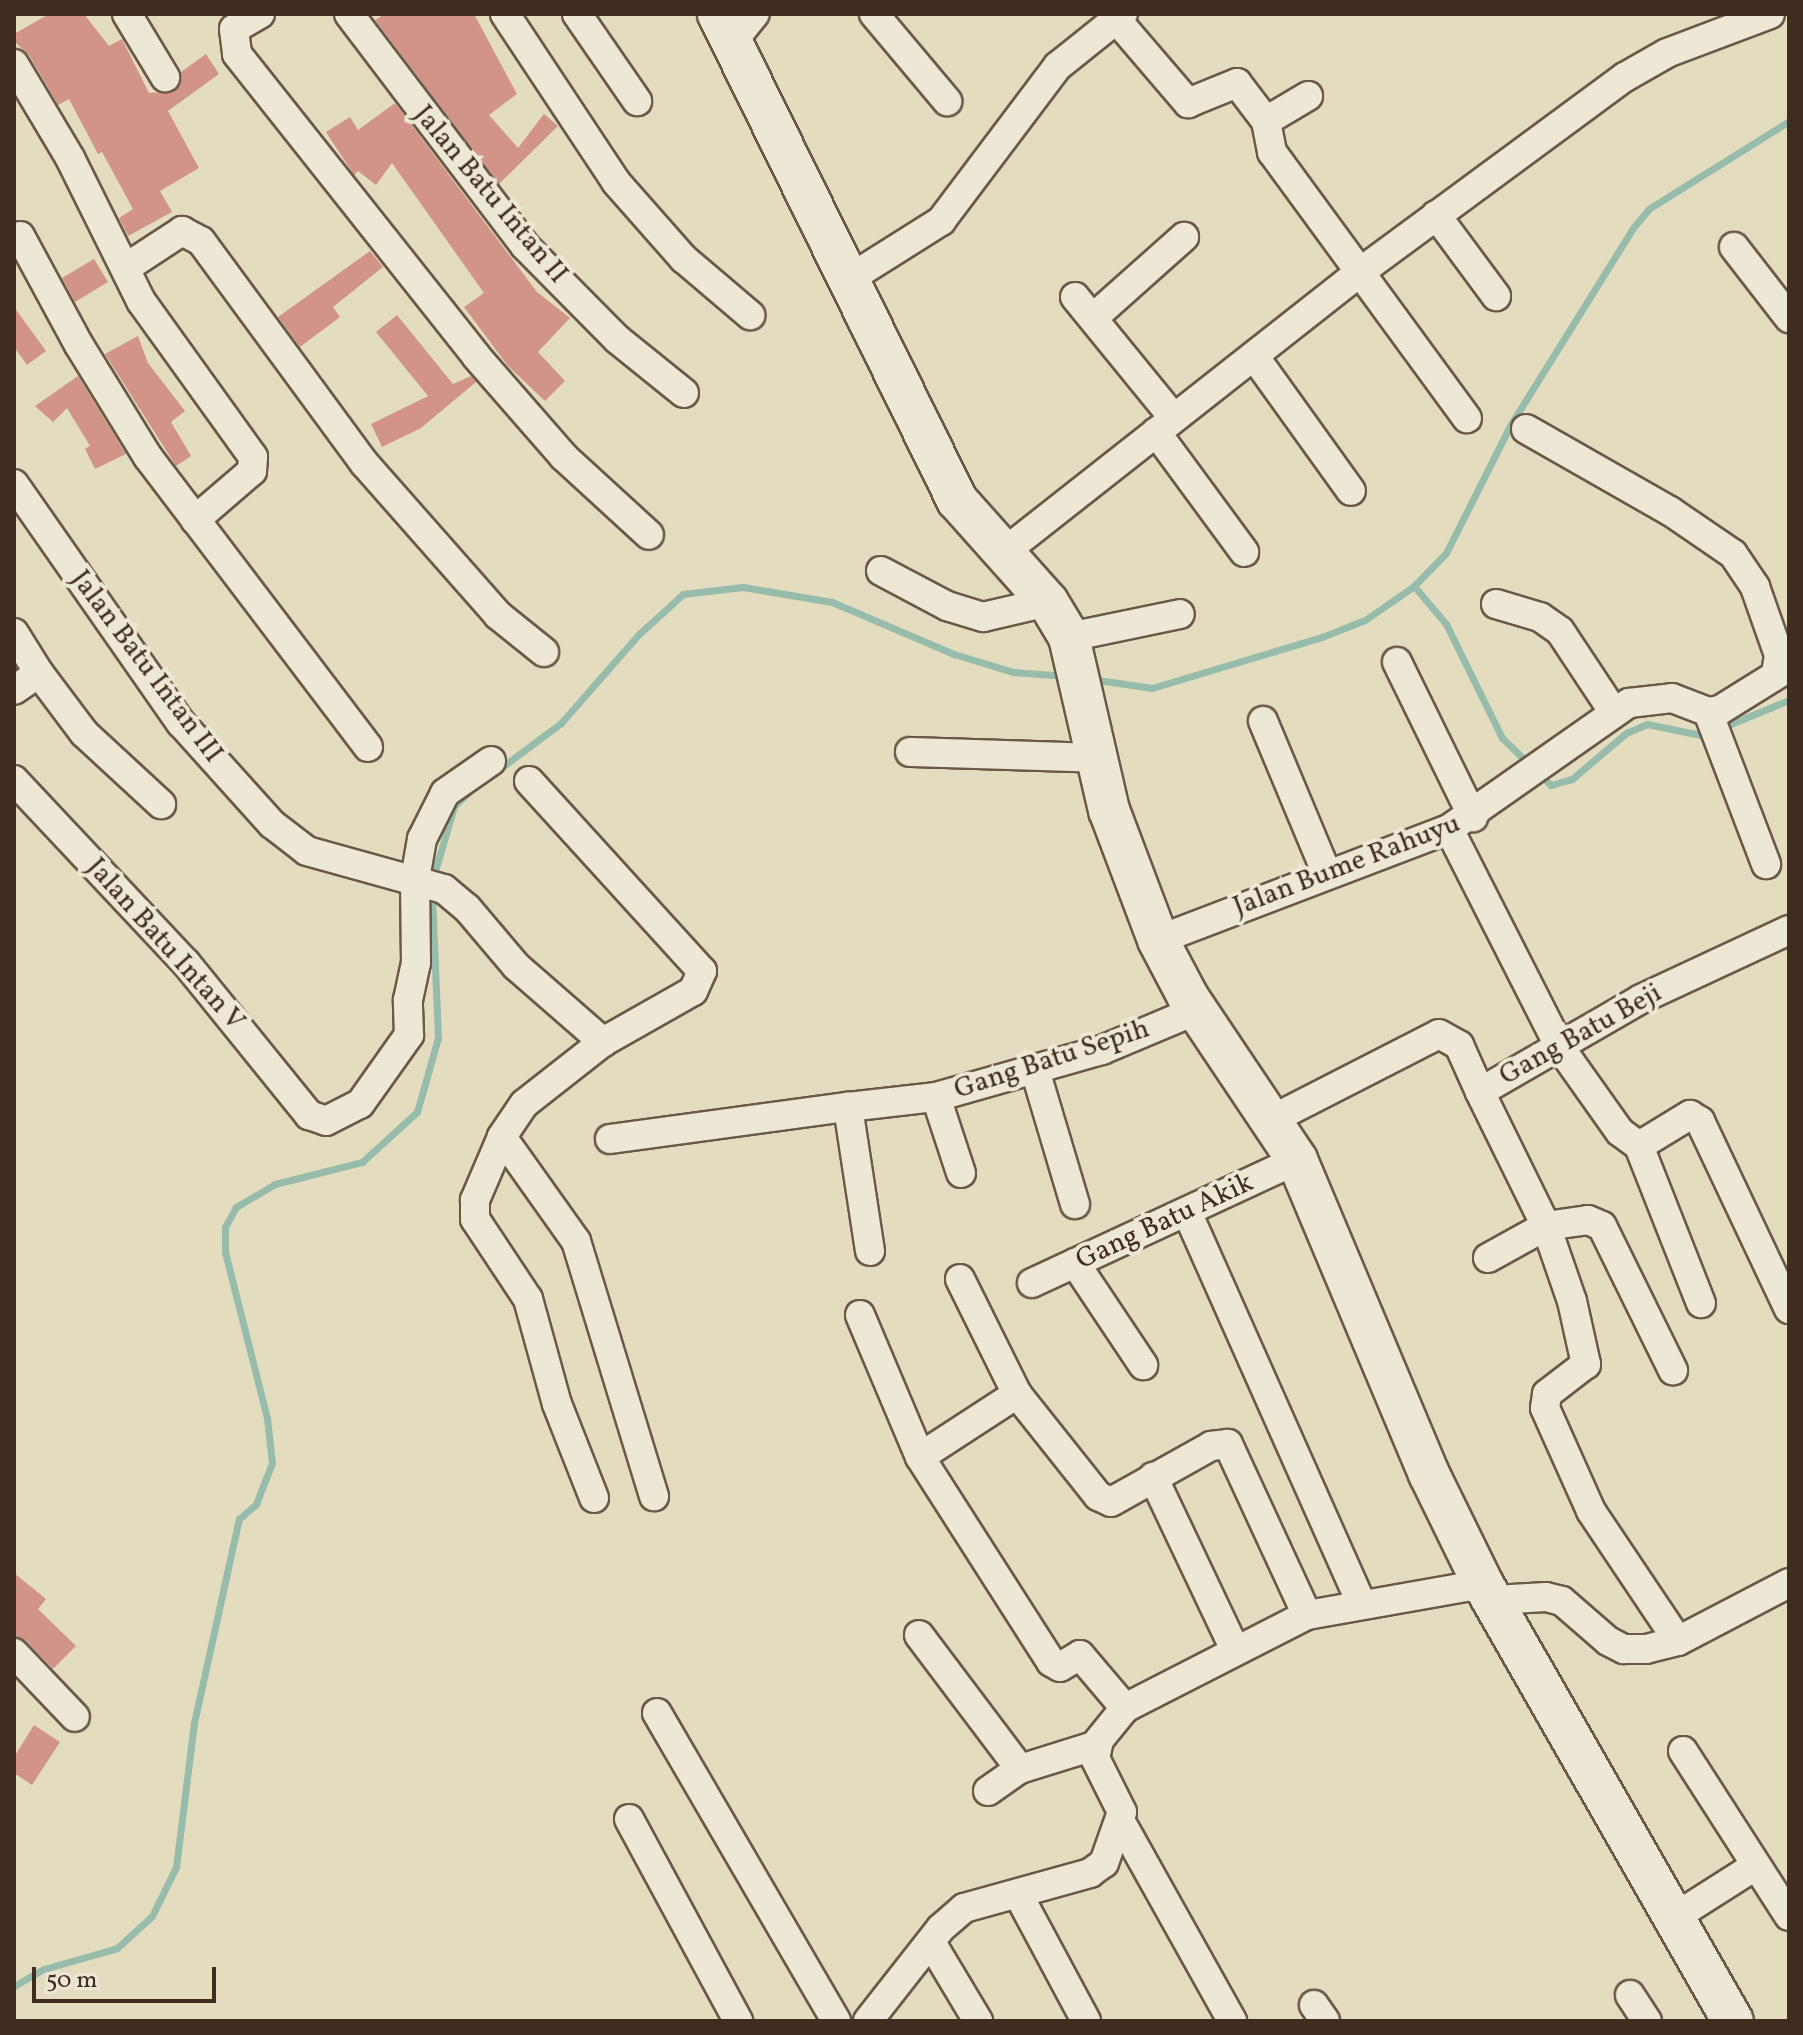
<!DOCTYPE html>
<style>
body{margin:0}
#map{position:relative;width:1803px;height:2035px;overflow:hidden;background:#e4dcbf;font-family:Vollkorn,serif}
div>[style]{position:absolute}
[style*='--x']{left:calc(var(--x)*1px);top:calc(var(--y)*1px);width:calc(var(--w)*1px);rotate:calc(var(--a)*1deg)}
.stream>*{height:7px;margin:-3.5px;padding:0 3.5px;transform-origin:3.5px;border-radius:3.5px;background:#97bcac}
.building>*{inset:0;background:#d29488}
.roads{filter:drop-shadow(2px 0 #695947) drop-shadow(-2px 0 #695947) drop-shadow(0 2px #695947) drop-shadow(0 -2px #695947)}
.street>*{height:28px;margin:-14px;padding:0 14px;transform-origin:14px;border-radius:14px;background:#ede8d5}
.secondary>*{height:40px;margin:-20px;padding:0 20px;transform-origin:20px;border-radius:20px;background:#ede8d5}
span{translate:-50% -50%;white-space:nowrap;text-align:center;line-height:1.15;-webkit-text-stroke:8px #ede8d5;paint-order:stroke}
.street-label{font-size:28px;color:#402d1f}
.frame{position:absolute;inset:0;border:16px solid #402d1f;pointer-events:none}
.scale{position:absolute;left:32px;top:1967px;width:184px;height:36px;box-sizing:border-box;border:4px solid #402d1f;border-top:0;padding-left:10px;font-size:24px;line-height:28px;white-space:nowrap;color:#402d1f;-webkit-text-stroke:6px #ede8d5;paint-order:stroke}
</style>
<div id="map">
<div class="stream">
<i style="--x:1414;--y:586;--w:50;--a:49.9"></i>
<i style="--x:1446;--y:624;--w:127;--a:63.8"></i>
<i style="--x:1502;--y:738;--w:36;--a:44"></i>
<i style="--x:1091;--y:679;--w:62;--a:8.4"></i>
<i style="--x:1152;--y:688;--w:177;--a:-16.7"></i>
<i style="--x:1322;--y:637;--w:46;--a:-21.6"></i>
<i style="--x:1365;--y:620;--w:60;--a:-34.8"></i>
<i style="--x:1414;--y:586;--w:46;--a:-45.9"></i>
<i style="--x:1446;--y:553;--w:144;--a:-63.3"></i>
<i style="--x:1511;--y:424;--w:231;--a:-58.1"></i>
<i style="--x:1633;--y:228;--w:26;--a:-50"></i>
<i style="--x:1650;--y:208;--w:164;--a:-32"></i>
<i style="--x:1721;--y:728;--w:74;--a:-22.4"></i>
<i style="--x:498;--y:770;--w:79;--a:-36.7"></i>
<i style="--x:561;--y:723;--w:118;--a:-48.8"></i>
<i style="--x:639;--y:634;--w:59;--a:-42.3"></i>
<i style="--x:683;--y:594;--w:60;--a:-6.7"></i>
<i style="--x:743;--y:587;--w:90;--a:9.6"></i>
<i style="--x:832;--y:602;--w:133;--a:23.1"></i>
<i style="--x:954;--y:654;--w:62;--a:17"></i>
<i style="--x:1013;--y:672;--w:54;--a:4.2"></i>
<i style="--x:1540;--y:775;--w:15;--a:42"></i>
<i style="--x:1551;--y:785;--w:22;--a:-16"></i>
<i style="--x:1572;--y:779;--w:71;--a:-40.4"></i>
<i style="--x:1626;--y:733;--w:23;--a:-23"></i>
<i style="--x:1647;--y:724;--w:55;--a:11.5"></i>
<i style="--x:1701;--y:735;--w:9;--a:-18"></i>
<i style="--x:433;--y:878;--w:75;--a:-73.7"></i>
<i style="--x:454;--y:806;--w:21;--a:-43"></i>
<i style="--x:14;--y:1986;--w:34;--a:-30"></i>
<i style="--x:44;--y:1969;--w:76;--a:-16"></i>
<i style="--x:117;--y:1948;--w:47;--a:-42.4"></i>
<i style="--x:152;--y:1916;--w:55;--a:-63.9"></i>
<i style="--x:176;--y:1867;--w:145;--a:-82.9"></i>
<i style="--x:194;--y:1723;--w:209;--a:-77.6"></i>
<i style="--x:239;--y:1519;--w:23;--a:-41"></i>
<i style="--x:256;--y:1504;--w:44;--a:-68.7"></i>
<i style="--x:272;--y:1463;--w:45;--a:-96.3"></i>
<i style="--x:267;--y:1418;--w:171;--a:-104.2"></i>
<i style="--x:225;--y:1252;--w:25;--a:-90"></i>
<i style="--x:225;--y:1227;--w:23;--a:-61"></i>
<i style="--x:236;--y:1207;--w:45;--a:-30.5"></i>
<i style="--x:275;--y:1184;--w:90;--a:-14.2"></i>
<i style="--x:362;--y:1162;--w:74;--a:-42.3"></i>
<i style="--x:417;--y:1112;--w:77;--a:-74.2"></i>
<i style="--x:438;--y:1038;--w:144;--a:-92.4"></i>
</div>
<div class="building">
<i style="clip-path:polygon(49px 14px,84px 14px,109px 46px,122px 39px,149px 93px,174px 91px,181px 72px,206px 54px,219px 74px,168px 111px,199px 168px,160px 191px,172px 212px,128px 236px,119px 218px,133px 209px,102px 152px,98px 154px,69px 99px,58px 105px,29px 55px,14px 41px,14px 34px)"></i>
<i style="clip-path:polygon(385px 14px,474px 14px,517px 94px,489px 115px,518px 148px,544px 114px,558px 126px,499px 184px,375px 20px)"></i>
<i style="clip-path:polygon(395px 103px,537px 292px,570px 318px,538px 352px,565px 381px,545px 401px,508px 366px,464px 307px,484px 293px,392px 163px,376px 185px,358px 171px,354px 175px,326px 132px,350px 117px,358px 130px)"></i>
<i style="clip-path:polygon(370px 251px,383px 267px,333px 307px,340px 317px,300px 347px,278px 317px)"></i>
<i style="clip-path:polygon(94px 259px,108px 282px,75px 302px,62px 278px)"></i>
<i style="clip-path:polygon(14px 307px,46px 351px,27px 365px,14px 347px)"></i>
<i style="clip-path:polygon(397px 315px,453px 384px,471px 376px,476px 382px,421px 428px,382px 447px,371px 424px,428px 396px,376px 332px)"></i>
<i style="clip-path:polygon(138px 336px,148px 363px,185px 411px,171px 422px,191px 456px,176px 466px,105px 354px)"></i>
<i style="clip-path:polygon(78px 376px,126px 454px,95px 469px,85px 449px,90px 446px,67px 408px,53px 422px,35px 406px)"></i>
<i style="clip-path:polygon(14px 1573px,46px 1599px,38px 1609px,76px 1646px,53px 1669px,26px 1641px,14px 1636px)"></i>
<i style="clip-path:polygon(34px 1725px,60px 1742px,32px 1785px,14px 1773px,14px 1757px)"></i>
</div>
<div class="roads">
<div class="street">
<i style="--x:127;--y:14;--w:74;--a:58.9"></i>
<i style="--x:260;--y:14;--w:30;--a:150"></i>
<i style="--x:234;--y:29;--w:25;--a:83"></i>
<i style="--x:237;--y:54;--w:385;--a:51.6"></i>
<i style="--x:476;--y:356;--w:134;--a:48.9"></i>
<i style="--x:564;--y:457;--w:115;--a:42.5"></i>
<i style="--x:349;--y:14;--w:291;--a:52.8"></i>
<i style="--x:525;--y:246;--w:131;--a:45.3"></i>
<i style="--x:617;--y:339;--w:86;--a:38.9"></i>
<i style="--x:505;--y:14;--w:201;--a:56.5"></i>
<i style="--x:616;--y:182;--w:103;--a:48.6"></i>
<i style="--x:684;--y:259;--w:87;--a:40.3"></i>
<i style="--x:577;--y:14;--w:106;--a:55.4"></i>
<i style="--x:874;--y:14;--w:114;--a:50"></i>
<i style="--x:1116;--y:19;--w:111;--a:49.4"></i>
<i style="--x:1188;--y:103;--w:53;--a:-22.2"></i>
<i style="--x:1237;--y:83;--w:48;--a:52.7"></i>
<i style="--x:1266;--y:121;--w:49;--a:-30.8"></i>
<i style="--x:732;--y:42;--w:36;--a:-51"></i>
<i style="--x:14;--y:64;--w:109;--a:59.2"></i>
<i style="--x:70;--y:158;--w:160;--a:63.6"></i>
<i style="--x:141;--y:301;--w:192;--a:54.3"></i>
<i style="--x:253;--y:457;--w:14;--a:94"></i>
<i style="--x:252;--y:471;--w:75;--a:139.3"></i>
<i style="--x:1266;--y:121;--w:32;--a:79"></i>
<i style="--x:1272;--y:152;--w:330;--a:53.8"></i>
<i style="--x:1436;--y:215;--w:101;--a:53.5"></i>
<i style="--x:20;--y:236;--w:124;--a:61.6"></i>
<i style="--x:79;--y:345;--w:132;--a:58.4"></i>
<i style="--x:148;--y:457;--w:364;--a:52.8"></i>
<i style="--x:1734;--y:247;--w:90;--a:52.2"></i>
<i style="--x:127;--y:267;--w:66;--a:-33.2"></i>
<i style="--x:182;--y:231;--w:21;--a:28"></i>
<i style="--x:201;--y:241;--w:277;--a:53.7"></i>
<i style="--x:365;--y:464;--w:201;--a:48.6"></i>
<i style="--x:498;--y:615;--w:59;--a:38.8"></i>
<i style="--x:849;--y:279;--w:109;--a:-32.2"></i>
<i style="--x:941;--y:221;--w:194;--a:-53"></i>
<i style="--x:1058;--y:66;--w:83;--a:-38.7"></i>
<i style="--x:1075;--y:297;--w:155;--a:50.8"></i>
<i style="--x:1093;--y:318;--w:122;--a:-41.7"></i>
<i style="--x:1254;--y:356;--w:166;--a:54.3"></i>
<i style="--x:1526;--y:429;--w:166;--a:29.7"></i>
<i style="--x:1670;--y:511;--w:76;--a:34.3"></i>
<i style="--x:1733;--y:554;--w:40;--a:56"></i>
<i style="--x:1755;--y:587;--w:72;--a:70.6"></i>
<i style="--x:1779;--y:655;--w:18;--a:99"></i>
<i style="--x:1156;--y:432;--w:149;--a:53.7"></i>
<i style="--x:14;--y:484;--w:292;--a:55.1"></i>
<i style="--x:181;--y:723;--w:136;--a:48"></i>
<i style="--x:272;--y:824;--w:44;--a:37.6"></i>
<i style="--x:307;--y:851;--w:142;--a:15.5"></i>
<i style="--x:444;--y:889;--w:30;--a:40"></i>
<i style="--x:467;--y:908;--w:76;--a:49.8"></i>
<i style="--x:516;--y:966;--w:116;--a:41.1"></i>
<i style="--x:1003;--y:553;--w:458;--a:-38.2"></i>
<i style="--x:1363;--y:270;--w:325;--a:-36.4"></i>
<i style="--x:1625;--y:77;--w:48;--a:-29.7"></i>
<i style="--x:1667;--y:53;--w:110;--a:-20.7"></i>
<i style="--x:881;--y:571;--w:75;--a:27.9"></i>
<i style="--x:947;--y:606;--w:38;--a:17"></i>
<i style="--x:983;--y:617;--w:67;--a:-13"></i>
<i style="--x:1496;--y:604;--w:46;--a:16.5"></i>
<i style="--x:1540;--y:617;--w:24;--a:35"></i>
<i style="--x:1560;--y:631;--w:96;--a:56.5"></i>
<i style="--x:14;--y:633;--w:47;--a:58"></i>
<i style="--x:39;--y:673;--w:30;--a:146"></i>
<i style="--x:1069;--y:637;--w:113;--a:-11.7"></i>
<i style="--x:1397;--y:662;--w:173;--a:63.9"></i>
<i style="--x:39;--y:673;--w:75;--a:53.1"></i>
<i style="--x:84;--y:733;--w:105;--a:42.7"></i>
<i style="--x:1708;--y:712;--w:163;--a:69.1"></i>
<i style="--x:1263;--y:721;--w:166;--a:67.3"></i>
<i style="--x:910;--y:752;--w:189;--a:1.8"></i>
<i style="--x:14;--y:780;--w:251;--a:46.8"></i>
<i style="--x:186;--y:963;--w:196;--a:51"></i>
<i style="--x:309;--y:1115;--w:18;--a:19"></i>
<i style="--x:326;--y:1121;--w:38;--a:-27"></i>
<i style="--x:360;--y:1104;--w:85;--a:-54.6"></i>
<i style="--x:409;--y:1035;--w:35;--a:-92"></i>
<i style="--x:408;--y:1000;--w:38;--a:-78"></i>
<i style="--x:416;--y:963;--w:84;--a:-90.7"></i>
<i style="--x:415;--y:879;--w:41;--a:-80.1"></i>
<i style="--x:422;--y:839;--w:51;--a:-63.4"></i>
<i style="--x:445;--y:793;--w:56;--a:-34.8"></i>
<i style="--x:529;--y:781;--w:257;--a:47.7"></i>
<i style="--x:702;--y:971;--w:22;--a:114"></i>
<i style="--x:693;--y:991;--w:103;--a:150.5"></i>
<i style="--x:603;--y:1042;--w:100;--a:141.9"></i>
<i style="--x:524;--y:1104;--w:40;--a:124"></i>
<i style="--x:502;--y:1137;--w:69;--a:113.2"></i>
<i style="--x:475;--y:1200;--w:19;--a:90"></i>
<i style="--x:475;--y:1219;--w:96;--a:56.5"></i>
<i style="--x:528;--y:1299;--w:109;--a:74.6"></i>
<i style="--x:557;--y:1404;--w:101;--a:68.5"></i>
<i style="--x:1449;--y:829;--w:243;--a:63.1"></i>
<i style="--x:1559;--y:1046;--w:105;--a:54.7"></i>
<i style="--x:1620;--y:1132;--w:24;--a:36"></i>
<i style="--x:1639;--y:1146;--w:169;--a:68.5"></i>
<i style="--x:1158;--y:940;--w:311;--a:-20.9"></i>
<i style="--x:1449;--y:829;--w:220;--a:-35"></i>
<i style="--x:1629;--y:703;--w:43;--a:-6.6"></i>
<i style="--x:1672;--y:698;--w:39;--a:21"></i>
<i style="--x:1708;--y:712;--w:12;--a:-9"></i>
<i style="--x:1720;--y:710;--w:81;--a:-31.9"></i>
<i style="--x:1035;--y:1070;--w:140;--a:73.4"></i>
<i style="--x:1480;--y:1092;--w:149;--a:63.8"></i>
<i style="--x:1546;--y:1226;--w:42;--a:-8.1"></i>
<i style="--x:1588;--y:1220;--w:15;--a:23"></i>
<i style="--x:1602;--y:1226;--w:161;--a:63.8"></i>
<i style="--x:1273;--y:1119;--w:186;--a:-27.1"></i>
<i style="--x:1439;--y:1034;--w:23;--a:29"></i>
<i style="--x:1459;--y:1045;--w:51;--a:65.9"></i>
<i style="--x:1480;--y:1092;--w:186;--a:-30"></i>
<i style="--x:1641;--y:999;--w:163;--a:-25"></i>
<i style="--x:502;--y:1137;--w:128;--a:54.6"></i>
<i style="--x:576;--y:1241;--w:267;--a:73"></i>
<i style="--x:610;--y:1139;--w:240;--a:-7.7"></i>
<i style="--x:1639;--y:1146;--w:60;--a:-31.3"></i>
<i style="--x:1690;--y:1115;--w:12;--a:31"></i>
<i style="--x:1700;--y:1121;--w:208;--a:64.7"></i>
<i style="--x:961;--y:1173;--w:80;--a:-108.2"></i>
<i style="--x:936;--y:1097;--w:173;--a:-15.8"></i>
<i style="--x:1102;--y:1050;--w:103;--a:-22.8"></i>
<i style="--x:1187;--y:1212;--w:428;--a:66"></i>
<i style="--x:870;--y:1251;--w:146;--a:-98.7"></i>
<i style="--x:848;--y:1107;--w:89;--a:-6.5"></i>
<i style="--x:1488;--y:1258;--w:66;--a:-28.9"></i>
<i style="--x:1546;--y:1226;--w:79;--a:70.9"></i>
<i style="--x:1572;--y:1301;--w:65;--a:77.5"></i>
<i style="--x:1586;--y:1364;--w:49;--a:142.4"></i>
<i style="--x:1547;--y:1394;--w:14;--a:98"></i>
<i style="--x:1545;--y:1408;--w:113;--a:65.9"></i>
<i style="--x:1591;--y:1511;--w:156;--a:56.2"></i>
<i style="--x:1075;--y:1263;--w:123;--a:56.3"></i>
<i style="--x:960;--y:1279;--w:128;--a:63.6"></i>
<i style="--x:1032;--y:1283;--w:292;--a:-24.9"></i>
<i style="--x:860;--y:1315;--w:154;--a:67.1"></i>
<i style="--x:920;--y:1457;--w:116;--a:-33"></i>
<i style="--x:1017;--y:1394;--w:130;--a:51.5"></i>
<i style="--x:1098;--y:1496;--w:14;--a:25"></i>
<i style="--x:1111;--y:1502;--w:115;--a:-29.2"></i>
<i style="--x:1211;--y:1446;--w:17;--a:-7"></i>
<i style="--x:1228;--y:1444;--w:188;--a:65.2"></i>
<i style="--x:920;--y:1457;--w:243;--a:57.4"></i>
<i style="--x:1051;--y:1662;--w:10;--a:29"></i>
<i style="--x:1060;--y:1667;--w:23;--a:-31"></i>
<i style="--x:1080;--y:1655;--w:70;--a:49.7"></i>
<i style="--x:1153;--y:1477;--w:191;--a:64.6"></i>
<i style="--x:1494;--y:1600;--w:52;--a:-3.3"></i>
<i style="--x:1546;--y:1597;--w:16;--a:14"></i>
<i style="--x:1562;--y:1601;--w:61;--a:41"></i>
<i style="--x:1608;--y:1641;--w:18;--a:27"></i>
<i style="--x:1624;--y:1649;--w:22;--a:0"></i>
<i style="--x:1646;--y:1649;--w:33;--a:-14"></i>
<i style="--x:1678;--y:1641;--w:125;--a:-27.6"></i>
<i style="--x:919;--y:1635;--w:168;--a:53"></i>
<i style="--x:14;--y:1653;--w:88;--a:46.4"></i>
<i style="--x:657;--y:1713;--w:356;--a:59.8"></i>
<i style="--x:1683;--y:1751;--w:196;--a:57.3"></i>
<i style="--x:988;--y:1791;--w:39;--a:-35"></i>
<i style="--x:1020;--y:1769;--w:81;--a:-17.3"></i>
<i style="--x:629;--y:1819;--w:230;--a:61.6"></i>
<i style="--x:1121;--y:1822;--w:228;--a:60.8"></i>
<i style="--x:1018;--y:1894;--w:144;--a:61.8"></i>
<i style="--x:1675;--y:1917;--w:95;--a:-32.5"></i>
<i style="--x:932;--y:1944;--w:90;--a:59.1"></i>
<i style="--x:1630;--y:1995;--w:31;--a:57"></i>
<i style="--x:1314;--y:2005;--w:19;--a:55"></i>
<i style="--x:868;--y:2021;--w:118;--a:-51.9"></i>
<i style="--x:941;--y:1928;--w:30;--a:-41"></i>
<i style="--x:964;--y:1908;--w:131;--a:-15.5"></i>
<i style="--x:1090;--y:1873;--w:17;--a:-36"></i>
<i style="--x:1104;--y:1863;--w:54;--a:-70.6"></i>
<i style="--x:1122;--y:1812;--w:60;--a:-116.6"></i>
<i style="--x:1095;--y:1758;--w:18;--a:-77"></i>
<i style="--x:1099;--y:1740;--w:41;--a:-50.9"></i>
<i style="--x:1125;--y:1708;--w:204;--a:-27.1"></i>
<i style="--x:1307;--y:1615;--w:179;--a:-10"></i>
</div>
<div class="secondary">
<i style="--x:718;--y:14;--w:542;--a:63.81"></i>
<i style="--x:957;--y:500;--w:137;--a:48.3"></i>
<i style="--x:1048;--y:602;--w:41;--a:59"></i>
<i style="--x:1069;--y:637;--w:178;--a:77"></i>
<i style="--x:1109;--y:810;--w:139;--a:69.3"></i>
<i style="--x:1158;--y:940;--w:64;--a:62.2"></i>
<i style="--x:1188;--y:997;--w:196;--a:56.2"></i>
<i style="--x:1297;--y:1160;--w:341;--a:67.2"></i>
<i style="--x:1429;--y:1474;--w:123;--a:63.9"></i>
<i style="--x:1483;--y:1584;--w:503;--a:60.23"></i>
</div>
</div>
<div class="street-label">
<span style="left:490px;top:195px;rotate:50deg">Jalan Batu Intan II</span>
<span style="left:146px;top:667px;rotate:53deg">Jalan Batu Intan III</span>
<span style="left:1347px;top:866px;rotate:-21deg">Jalan Bume Rahuyu</span>
<span style="left:165px;top:945px;rotate:48deg">Jalan Batu Intan V</span>
<span style="left:1581px;top:1035px;rotate:-29deg">Gang Batu Beji</span>
<span style="left:1052px;top:1060px;rotate:-18deg">Gang Batu Sepih</span>
<span style="left:1165px;top:1222px;rotate:-25deg">Gang Batu Akik</span>
</div>
<div class="frame"></div>
<div class="scale">50 m</div>
</div>
